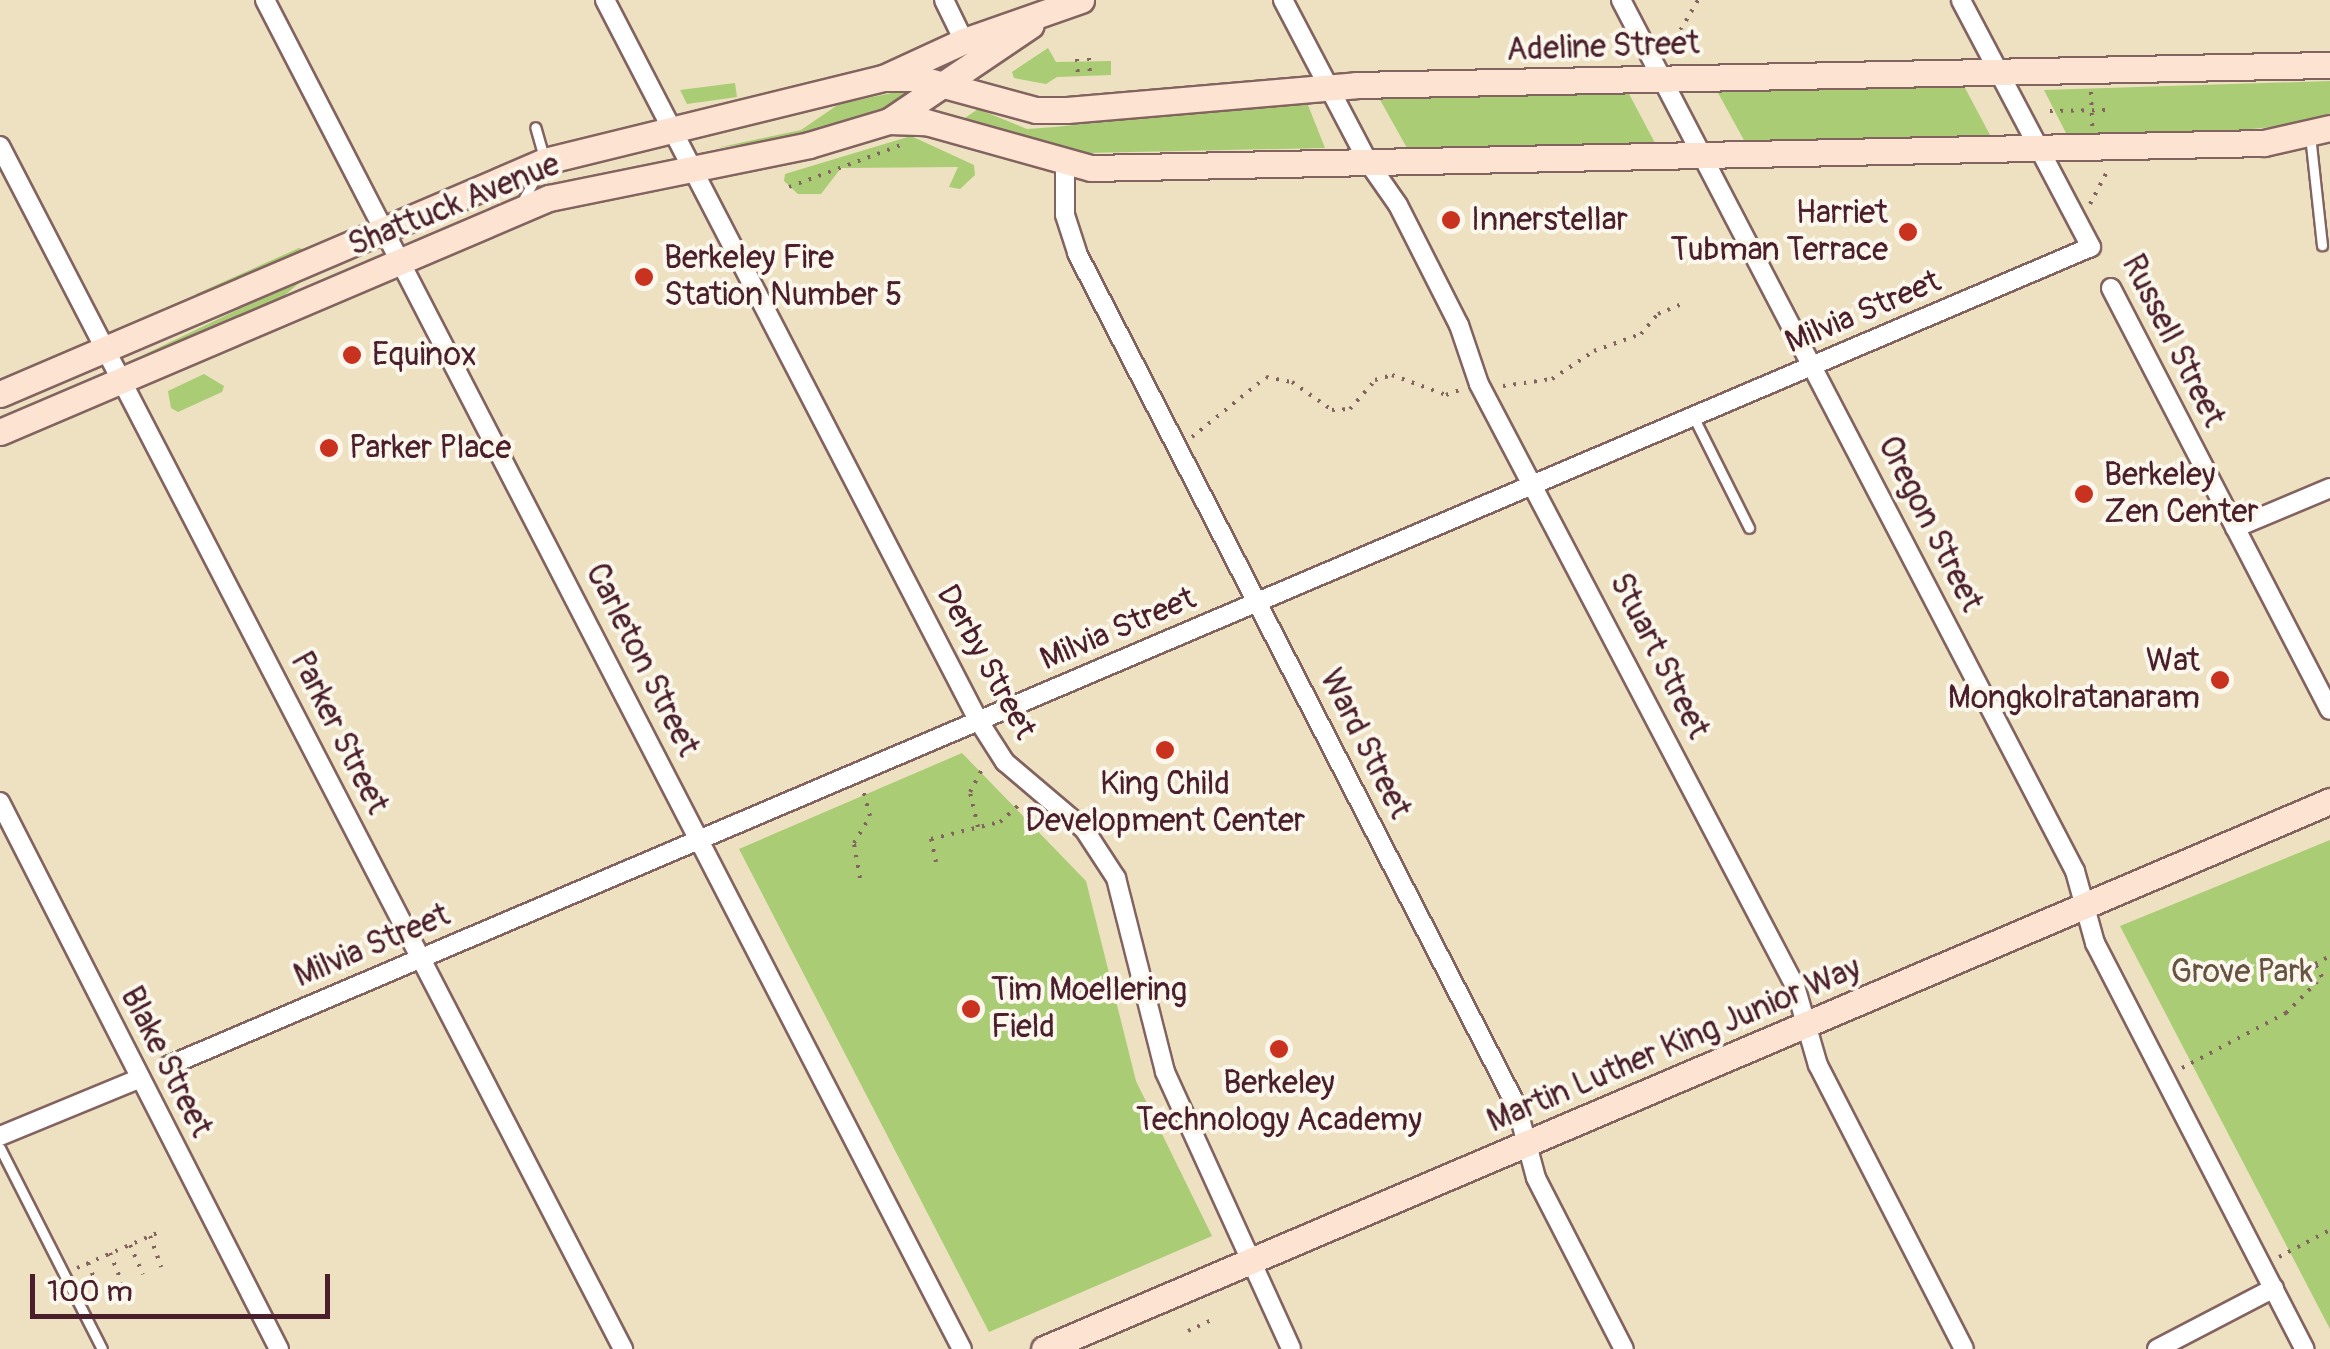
<!DOCTYPE html>
<style>
body{margin:0}
#map{position:relative;width:2330px;height:1349px;overflow:hidden;background:#ede1c1;font-family:Pangolin,sans-serif}
div>[style]{position:absolute}
[style*='--x']{left:calc(var(--x)*1px);top:calc(var(--y)*1px);width:calc(var(--w)*1px);rotate:calc(var(--a)*1deg)}
.green>*{inset:0;background:#a9cc75}
.path>*{height:4px;margin-top:-2px;transform-origin:0;background:repeating-linear-gradient(90deg,#836360 0 2.5px,transparent 0 10.5px)}
.roads{filter:drop-shadow(2px 0 #836360) drop-shadow(-2px 0 #836360) drop-shadow(0 2px #836360) drop-shadow(0 -2px #836360)}
.lane>*{height:9px;margin:-4.5px;padding:0 4.5px;transform-origin:4.5px;border-radius:4.5px;background:#fff}
.street>*{height:18px;margin:-9px;padding:0 9px;transform-origin:9px;border-radius:9px;background:#fff}
.secondary>*{height:25px;margin:-12.5px;padding:0 12.5px;transform-origin:12.5px;border-radius:12.5px;background:#fde3d1}
.dots>*{width:28px;height:28px;translate:-50% -50%;box-sizing:border-box;border:5px solid #fbf7ec;border-radius:50%}
span{translate:-50% -50%;white-space:nowrap;text-align:center;line-height:1.15;-webkit-text-stroke:8px #fbf7ec;paint-order:stroke}
.street-label{font-size:32px;color:#4a1f2b}
.poi-label{font-size:32px;color:#4a1f2b}
.right{translate:-100% -50%;text-align:right}
.left{translate:0 -50%;text-align:left}
.park-label{font-size:32px;color:#665341}
.scale{position:absolute;left:30px;top:1274px;width:300px;height:45px;box-sizing:border-box;border:5px solid #4a1f2b;border-top:0;padding-left:12px;font-size:30px;line-height:35px;white-space:nowrap;color:#4a1f2b;-webkit-text-stroke:8px #fbf7ec;paint-order:stroke}
</style>
<div id="map">
<div class="green">
<i style="clip-path:polygon(1048px 48px,1056px 62px,1111px 61px,1111px 75px,1057px 77px,1046px 84px,1014px 78px,1012px 72px)"></i>
<i style="clip-path:polygon(2330px 81px,2330px 113px,2292px 125px,2220px 132px,2067px 135px,2044px 90px)"></i>
<i style="clip-path:polygon(735px 83px,737px 97px,687px 104px,680px 90px)"></i>
<i style="clip-path:polygon(1964px 86px,1990px 135px,1745px 142px,1717px 91px)"></i>
<i style="clip-path:polygon(906px 90px,909px 98px,814px 134px,716px 148px,801px 130px,839px 104px)"></i>
<i style="clip-path:polygon(1628px 92px,1655px 143px,1407px 148px,1379px 98px)"></i>
<i style="clip-path:polygon(1306px 100px,1325px 148px,1085px 153px,1044px 148px,962px 120px,978px 109px,1027px 129px,1055px 127px)"></i>
<i style="clip-path:polygon(911px 136px,974px 165px,975px 175px,960px 189px,949px 187px,958px 167px,841px 168px,821px 194px,798px 194px,784px 181px,785px 174px)"></i>
<i style="clip-path:polygon(299px 248px,305px 250px,197px 297px,196px 294px)"></i>
<i style="clip-path:polygon(363px 250px,304px 279px,279px 300px,141px 356px)"></i>
<i style="clip-path:polygon(204px 374px,224px 386px,222px 392px,178px 412px,171px 408px,168px 391px)"></i>
<i style="clip-path:polygon(962px 753px,1086px 881px,1136px 1081px,1212px 1236px,989px 1332px,739px 849px)"></i>
<i style="clip-path:polygon(2330px 840px,2330px 1329px,2120px 926px)"></i>
</div>
<div class="path">
<i style="--x:1670;--y:48;--w:56;--a:-59.7"></i>
<i style="--x:1089;--y:58;--w:20;--a:87"></i>
<i style="--x:1077;--y:59;--w:20;--a:87"></i>
<i style="--x:2091;--y:92;--w:35;--a:88"></i>
<i style="--x:2050;--y:111;--w:59;--a:-1"></i>
<i style="--x:789;--y:187;--w:120;--a:-20.6"></i>
<i style="--x:2090;--y:204;--w:41;--a:-62.2"></i>
<i style="--x:1503;--y:386;--w:49;--a:-8.1"></i>
<i style="--x:1552;--y:379;--w:50;--a:-33.7"></i>
<i style="--x:1594;--y:351;--w:50;--a:-19.9"></i>
<i style="--x:1641;--y:334;--w:26;--a:-50"></i>
<i style="--x:1658;--y:314;--w:28;--a:-23"></i>
<i style="--x:1192;--y:437;--w:95;--a:-39"></i>
<i style="--x:1266;--y:377;--w:26;--a:11"></i>
<i style="--x:1292;--y:382;--w:49;--a:35"></i>
<i style="--x:1332;--y:410;--w:18;--a:-3"></i>
<i style="--x:1350;--y:409;--w:38;--a:-49"></i>
<i style="--x:1375;--y:380;--w:18;--a:-16"></i>
<i style="--x:1392;--y:375;--w:58;--a:20.3"></i>
<i style="--x:1446;--y:395;--w:15;--a:-20"></i>
<i style="--x:978;--y:827;--w:36;--a:-103"></i>
<i style="--x:970;--y:792;--w:30;--a:-62"></i>
<i style="--x:936;--y:862;--w:24;--a:-102"></i>
<i style="--x:931;--y:839;--w:71;--a:-13.8"></i>
<i style="--x:1000;--y:822;--w:30;--a:-42"></i>
<i style="--x:860;--y:878;--w:36;--a:-100"></i>
<i style="--x:854;--y:843;--w:31;--a:-59"></i>
<i style="--x:870;--y:816;--w:28;--a:-105"></i>
<i style="--x:2182;--y:1068;--w:118;--a:-27.9"></i>
<i style="--x:2286;--y:1013;--w:51;--a:-45"></i>
<i style="--x:2322;--y:977;--w:15;--a:-118"></i>
<i style="--x:2315;--y:964;--w:17;--a:-28"></i>
<i style="--x:150;--y:1236;--w:33;--a:70"></i>
<i style="--x:130;--y:1245;--w:32;--a:66"></i>
<i style="--x:110;--y:1253;--w:32;--a:68"></i>
<i style="--x:2279;--y:1257;--w:58;--a:-27.9"></i>
<i style="--x:88;--y:1263;--w:31;--a:68"></i>
<i style="--x:77;--y:1268;--w:87;--a:-23.6"></i>
<i style="--x:1188;--y:1331;--w:26;--a:-25"></i>
</div>
<div class="roads">
<div class="lane">
<i style="--x:2310;--y:135;--w:111;--a:83.8"></i>
<i style="--x:523;--y:200;--w:45;--a:-60.6"></i>
<i style="--x:545;--y:161;--w:35;--a:-106"></i>
<i style="--x:1693;--y:416;--w:125;--a:63.4"></i>
<i style="--x:0;--y:1148;--w:225;--a:63.1"></i>
</div>
<div class="street">
<i style="--x:265;--y:0;--w:1518;--a:62.68"></i>
<i style="--x:605;--y:0;--w:811;--a:62.61"></i>
<i style="--x:978;--y:720;--w:50;--a:57.3"></i>
<i style="--x:1005;--y:762;--w:104;--a:40.3"></i>
<i style="--x:1084;--y:829;--w:59;--a:56.9"></i>
<i style="--x:1116;--y:878;--w:200;--a:75.8"></i>
<i style="--x:1165;--y:1072;--w:304;--a:65.5"></i>
<i style="--x:944;--y:0;--w:46;--a:64"></i>
<i style="--x:1283;--y:0;--w:183;--a:62.3"></i>
<i style="--x:1368;--y:162;--w:52;--a:55.1"></i>
<i style="--x:1398;--y:205;--w:135;--a:63.1"></i>
<i style="--x:1459;--y:325;--w:62;--a:71.3"></i>
<i style="--x:1479;--y:384;--w:680;--a:62.3"></i>
<i style="--x:1795;--y:986;--w:82;--a:73.8"></i>
<i style="--x:1818;--y:1065;--w:319;--a:62.8"></i>
<i style="--x:1621;--y:0;--w:982;--a:62.47"></i>
<i style="--x:2075;--y:871;--w:75;--a:74.5"></i>
<i style="--x:2095;--y:943;--w:457;--a:62.7"></i>
<i style="--x:0;--y:146;--w:1355;--a:62.62"></i>
<i style="--x:1065;--y:165;--w:50;--a:90"></i>
<i style="--x:1065;--y:215;--w:40;--a:72"></i>
<i style="--x:1077;--y:253;--w:961;--a:62.74"></i>
<i style="--x:1517;--y:1107;--w:73;--a:75"></i>
<i style="--x:1536;--y:1178;--w:192;--a:62.8"></i>
<i style="--x:2111;--y:288;--w:475;--a:62.6"></i>
<i style="--x:2235;--y:528;--w:103;--a:-22.8"></i>
<i style="--x:0;--y:802;--w:614;--a:62.98"></i>
<i style="--x:168;--y:1066;--w:2090;--a:-23.07"></i>
<i style="--x:2091;--y:247;--w:279;--a:-117.8"></i>
<i style="--x:0;--y:1136;--w:152;--a:-22.4"></i>
<i style="--x:2157;--y:1349;--w:132;--a:-27.5"></i>
</div>
<div class="secondary">
<i style="--x:883;--y:78;--w:35;--a:0"></i>
<i style="--x:918;--y:78;--w:122;--a:15.2"></i>
<i style="--x:1036;--y:110;--w:31;--a:0"></i>
<i style="--x:1067;--y:110;--w:290;--a:-4.9"></i>
<i style="--x:1356;--y:85;--w:974;--a:-1.18"></i>
<i style="--x:889;--y:121;--w:37;--a:2"></i>
<i style="--x:926;--y:122;--w:171;--a:15.6"></i>
<i style="--x:1091;--y:168;--w:1173;--a:-1.22"></i>
<i style="--x:2264;--y:143;--w:68;--a:-12.8"></i>
<i style="--x:0;--y:394;--w:593;--a:-23.15"></i>
<i style="--x:545;--y:161;--w:348;--a:-13.8"></i>
<i style="--x:883;--y:78;--w:89;--a:-24.6"></i>
<i style="--x:964;--y:41;--w:124;--a:-19.3"></i>
<i style="--x:0;--y:432;--w:597;--a:-23.09"></i>
<i style="--x:549;--y:198;--w:265;--a:-11.5"></i>
<i style="--x:809;--y:145;--w:84;--a:-16.7"></i>
<i style="--x:889;--y:121;--w:171;--a:-34.1"></i>
<i style="--x:1044;--y:1349;--w:1398;--a:-23.08"></i>
</div>
</div>
<div class="dots">
<i style="left:1451px;top:220px;background:#c8321e"></i>
<i style="left:1908px;top:232px;background:#c8321e"></i>
<i style="left:644px;top:277px;background:#c8321e"></i>
<i style="left:352px;top:355px;background:#c8321e"></i>
<i style="left:329px;top:448px;background:#c8321e"></i>
<i style="left:2084px;top:494px;background:#c8321e"></i>
<i style="left:2220px;top:680px;background:#c8321e"></i>
<i style="left:1165px;top:750px;background:#c8321e"></i>
<i style="left:971px;top:1009px;background:#c8321e"></i>
<i style="left:1279px;top:1049px;background:#c8321e"></i>
</div>
<div class="street-label">
<span style="left:1603px;top:47px;rotate:-2deg">Adeline Street</span>
<span style="left:454px;top:205px;rotate:-22deg">Shattuck Avenue</span>
<span style="left:1863px;top:312px;rotate:-23deg">Milvia Street</span>
<span style="left:2173px;top:341px;rotate:63deg">Russell Street</span>
<span style="left:1930px;top:524px;rotate:63deg">Oregon Street</span>
<span style="left:1118px;top:629px;rotate:-23deg">Milvia Street</span>
<span style="left:1659px;top:656px;rotate:63deg">Stuart Street</span>
<span style="left:642px;top:660px;rotate:63deg">Carleton Street</span>
<span style="left:986px;top:662px;rotate:61deg">Derby Street</span>
<span style="left:339px;top:733px;rotate:63deg">Parker Street</span>
<span style="left:1365px;top:744px;rotate:63deg">Ward Street</span>
<span style="left:372px;top:946px;rotate:-23deg">Milvia Street</span>
<span style="left:1674px;top:1045px;rotate:-23deg">Martin Luther King Junior Way</span>
<span style="left:166px;top:1062px;rotate:63deg">Blake Street</span>
</div>
<div class="poi-label">
<span class="right" style="left:1888px;top:232px">Harriet<br>Tubman Terrace</span>
<span class="left" style="left:1471px;top:220px">Innerstellar</span>
<span class="left" style="left:664px;top:277px">Berkeley Fire<br>Station Number 5</span>
<span class="left" style="left:372px;top:355px">Equinox</span>
<span class="left" style="left:349px;top:448px">Parker Place</span>
<span class="left" style="left:2104px;top:494px">Berkeley<br>Zen Center</span>
<span class="right" style="left:2200px;top:680px">Wat<br>Mongkolratanaram</span>
<span style="left:1165px;top:803px">King Child<br>Development Center</span>
<span class="left" style="left:991px;top:1009px">Tim Moellering<br>Field</span>
<span style="left:1279px;top:1102px">Berkeley<br>Technology Academy</span>
</div>
<div class="park-label">
<span style="left:2242px;top:972px">Grove Park</span>
</div>
<div class="scale">100 m</div>
</div>
